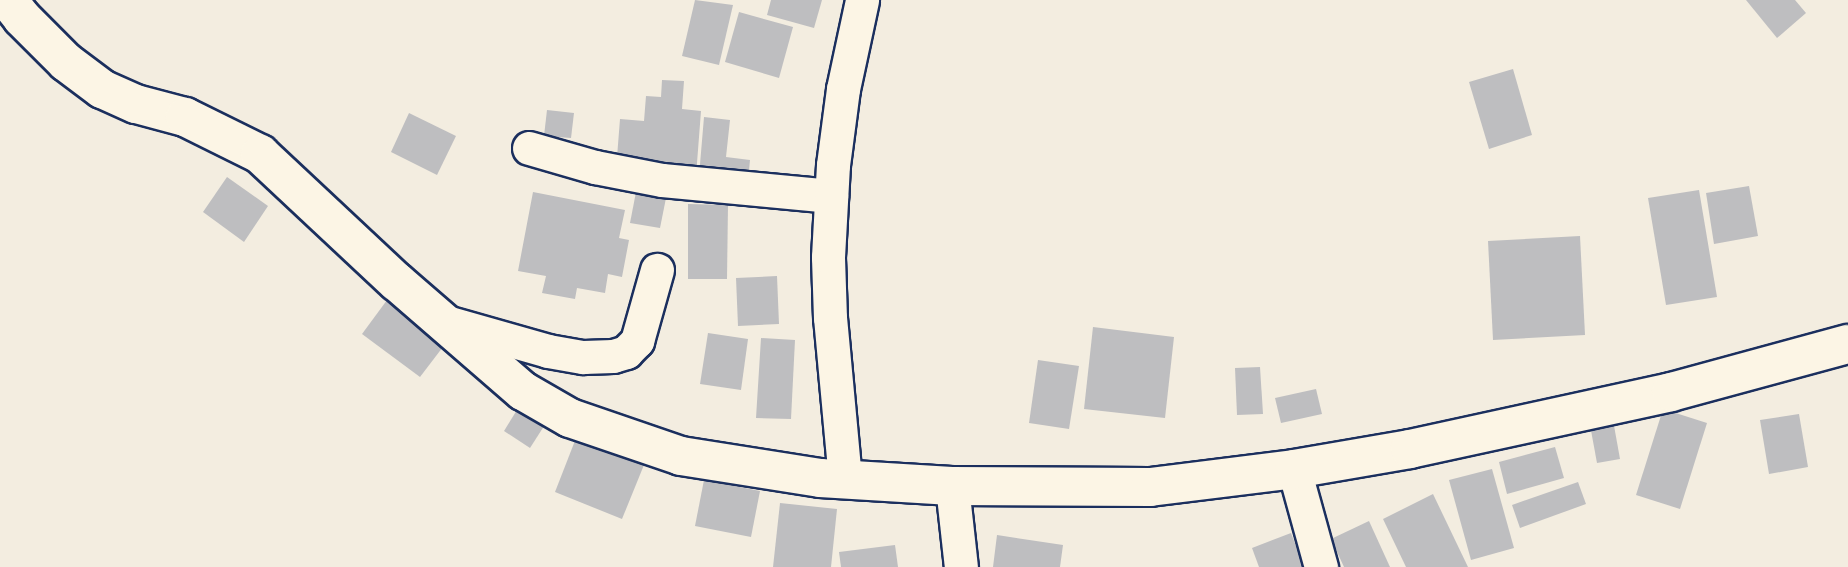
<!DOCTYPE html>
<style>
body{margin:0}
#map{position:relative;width:1848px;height:567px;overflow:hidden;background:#f3ede0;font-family:Pangolin,sans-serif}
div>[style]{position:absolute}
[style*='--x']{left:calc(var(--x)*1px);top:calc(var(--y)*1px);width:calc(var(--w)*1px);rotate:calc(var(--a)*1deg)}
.building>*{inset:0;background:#bebec0}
.roads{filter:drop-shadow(2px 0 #1b2f5e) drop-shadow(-2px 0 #1b2f5e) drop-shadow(0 2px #1b2f5e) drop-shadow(0 -2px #1b2f5e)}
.minor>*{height:33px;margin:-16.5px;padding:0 16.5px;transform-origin:16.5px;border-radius:16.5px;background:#fcf5e5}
.highway>*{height:38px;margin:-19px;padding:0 19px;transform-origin:19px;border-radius:19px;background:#fcf5e5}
span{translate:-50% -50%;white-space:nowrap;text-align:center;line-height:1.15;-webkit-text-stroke:6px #fcf5e5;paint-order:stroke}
</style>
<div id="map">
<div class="building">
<i style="clip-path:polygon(695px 0,733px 5px,719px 65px,682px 56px)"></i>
<i style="clip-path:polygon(771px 0,822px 0,814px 28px,767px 15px)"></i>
<i style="clip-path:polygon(1746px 0,1795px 0,1806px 13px,1777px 38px)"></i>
<i style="clip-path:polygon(739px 12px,793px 27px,779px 78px,725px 62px)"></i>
<i style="clip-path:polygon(1513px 69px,1532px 135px,1489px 149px,1469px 82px)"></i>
<i style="clip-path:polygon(662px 80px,684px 81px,682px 109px,701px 111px,696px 176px,616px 170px,620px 119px,644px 121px,646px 96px,661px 97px)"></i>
<i style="clip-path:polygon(547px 110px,574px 113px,571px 138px,544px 136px)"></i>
<i style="clip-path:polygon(409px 113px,456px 136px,437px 175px,391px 152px)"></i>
<i style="clip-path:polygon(704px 117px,730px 120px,726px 157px,750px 160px,748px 181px,699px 176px)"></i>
<i style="clip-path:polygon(227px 177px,268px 206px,244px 242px,203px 212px)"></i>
<i style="clip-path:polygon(1749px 186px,1758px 236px,1714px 244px,1706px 193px)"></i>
<i style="clip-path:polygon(1699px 190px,1717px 297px,1666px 305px,1648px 198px)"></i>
<i style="clip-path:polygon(533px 192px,625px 210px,619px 238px,629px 240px,622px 277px,608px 274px,605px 293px,577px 288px,575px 299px,542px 293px,546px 276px,518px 271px)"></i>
<i style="clip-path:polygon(636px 192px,666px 198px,660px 228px,630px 223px)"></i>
<i style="clip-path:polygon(688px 204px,728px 205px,727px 279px,688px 279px)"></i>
<i style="clip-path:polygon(1580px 236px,1585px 335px,1493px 340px,1488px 241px)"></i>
<i style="clip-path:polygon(777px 276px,779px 324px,738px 326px,736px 278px)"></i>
<i style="clip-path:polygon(390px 296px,449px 339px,420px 377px,362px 334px)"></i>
<i style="clip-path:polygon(1093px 327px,1174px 337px,1165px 418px,1084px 409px)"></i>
<i style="clip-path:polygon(708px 333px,748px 339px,741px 390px,700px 384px)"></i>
<i style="clip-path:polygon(761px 338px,795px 340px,791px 419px,756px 418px)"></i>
<i style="clip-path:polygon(1038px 360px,1079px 366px,1069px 429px,1029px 423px)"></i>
<i style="clip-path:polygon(1260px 367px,1263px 414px,1237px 415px,1235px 368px)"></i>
<i style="clip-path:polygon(1316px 389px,1322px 414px,1281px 423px,1275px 398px)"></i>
<i style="clip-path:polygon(520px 405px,546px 423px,530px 448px,504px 431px)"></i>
<i style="clip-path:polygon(1663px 409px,1707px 423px,1680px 509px,1636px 495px)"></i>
<i style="clip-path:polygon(1799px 414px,1808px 467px,1769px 474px,1760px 420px)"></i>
<i style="clip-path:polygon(1613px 420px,1620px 459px,1597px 463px,1590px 425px)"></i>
<i style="clip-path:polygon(578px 433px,646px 460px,622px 519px,555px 492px)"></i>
<i style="clip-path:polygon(1555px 447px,1564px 478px,1507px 494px,1499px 462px)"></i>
<i style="clip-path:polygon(1492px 469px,1514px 548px,1471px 560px,1449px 480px)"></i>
<i style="clip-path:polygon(704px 480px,760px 491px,751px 537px,695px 526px)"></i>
<i style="clip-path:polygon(1578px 482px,1586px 504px,1520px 528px,1512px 505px)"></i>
<i style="clip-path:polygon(1433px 494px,1468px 567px,1406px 567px,1383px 519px)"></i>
<i style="clip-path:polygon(780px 503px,837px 509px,831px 567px,773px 567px)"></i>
<i style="clip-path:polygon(1369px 521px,1390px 567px,1344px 567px,1331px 539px)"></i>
<i style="clip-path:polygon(1291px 533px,1304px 567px,1259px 567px,1252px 548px)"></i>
<i style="clip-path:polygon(997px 535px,1063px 545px,1060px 567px,993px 567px)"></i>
<i style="clip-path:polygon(895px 545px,898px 567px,841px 567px,839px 552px)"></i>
</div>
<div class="roads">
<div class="minor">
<i style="--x:529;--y:148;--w:69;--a:16.1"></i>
<i style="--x:595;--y:167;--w:68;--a:11"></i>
<i style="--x:662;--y:180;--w:170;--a:5.4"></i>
<i style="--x:443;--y:321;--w:109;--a:15.9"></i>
<i style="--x:548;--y:351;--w:36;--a:10"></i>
<i style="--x:583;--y:357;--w:30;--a:-2"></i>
<i style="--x:613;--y:356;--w:14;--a:-17"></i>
<i style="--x:626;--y:352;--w:16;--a:-45"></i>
<i style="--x:637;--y:341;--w:74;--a:-74.3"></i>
<i style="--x:1294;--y:469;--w:102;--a:74.6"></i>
<i style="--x:845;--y:479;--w:162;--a:-95.3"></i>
<i style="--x:830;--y:318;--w:61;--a:-91.9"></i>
<i style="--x:828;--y:257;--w:92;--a:-86.9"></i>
<i style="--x:833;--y:165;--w:77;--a:-82.5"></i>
<i style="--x:843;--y:89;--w:91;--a:-77.9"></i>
<i style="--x:952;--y:486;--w:81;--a:83.7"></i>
</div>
<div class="highway">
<i style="--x:8;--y:0;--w:23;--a:52"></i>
<i style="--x:22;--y:18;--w:62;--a:45"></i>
<i style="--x:66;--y:62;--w:45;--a:36.9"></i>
<i style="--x:102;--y:89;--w:37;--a:24"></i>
<i style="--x:136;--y:104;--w:51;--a:14.9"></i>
<i style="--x:185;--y:117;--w:84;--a:26.3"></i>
<i style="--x:260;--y:154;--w:187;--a:43.1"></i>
<i style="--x:397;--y:282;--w:167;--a:40.9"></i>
<i style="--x:523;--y:391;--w:54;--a:29.9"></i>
<i style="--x:570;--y:418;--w:117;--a:18.9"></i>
<i style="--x:681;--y:456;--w:141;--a:9"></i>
<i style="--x:820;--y:478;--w:132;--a:3.5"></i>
<i style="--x:952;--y:486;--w:198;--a:0.3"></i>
<i style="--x:1150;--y:487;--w:145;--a:-7.1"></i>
<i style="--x:1294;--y:469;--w:118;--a:-9.8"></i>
<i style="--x:1410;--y:449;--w:267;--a:-12.3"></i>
<i style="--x:1671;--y:392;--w:183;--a:-15.2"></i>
</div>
</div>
</div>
